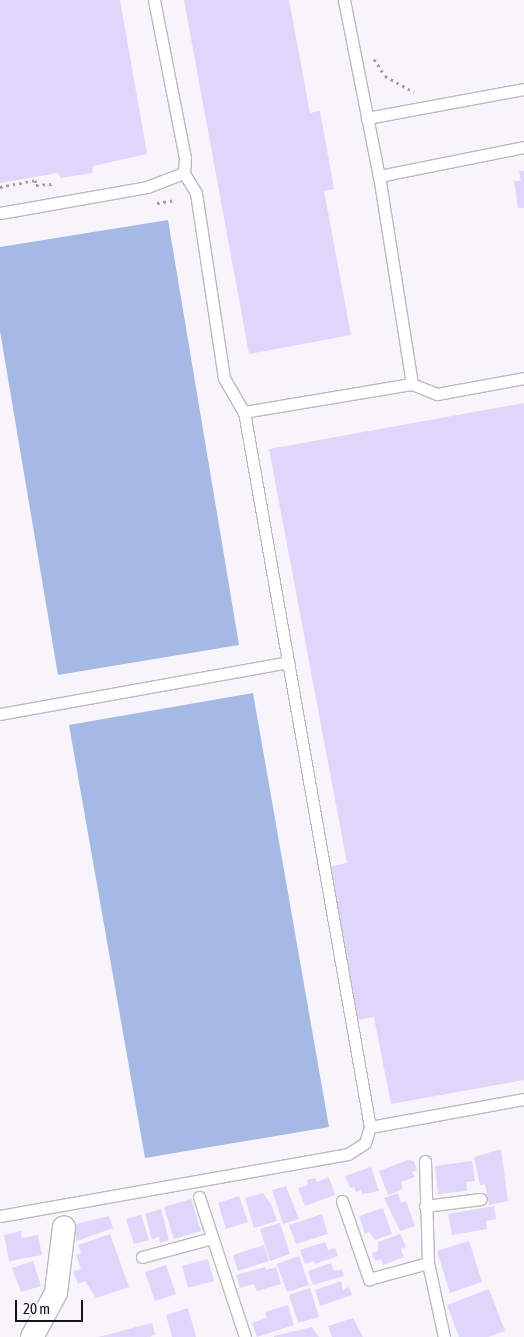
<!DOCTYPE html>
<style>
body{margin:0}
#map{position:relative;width:524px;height:1337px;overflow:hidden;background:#f7f5fb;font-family:"Asap Condensed",sans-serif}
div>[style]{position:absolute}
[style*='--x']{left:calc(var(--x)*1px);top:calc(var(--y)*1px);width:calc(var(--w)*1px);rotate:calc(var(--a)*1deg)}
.water>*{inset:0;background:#a4b9e4}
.building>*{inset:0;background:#e0d5fa}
.path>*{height:3px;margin-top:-1.5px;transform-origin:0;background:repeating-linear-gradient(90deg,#a09fa3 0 2.5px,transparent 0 6.5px)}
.roads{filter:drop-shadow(1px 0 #bbbabf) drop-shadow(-1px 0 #bbbabf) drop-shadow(0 1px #bbbabf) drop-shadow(0 -1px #bbbabf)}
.service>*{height:11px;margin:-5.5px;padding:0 5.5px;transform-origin:5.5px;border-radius:5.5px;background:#fff}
.minor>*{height:22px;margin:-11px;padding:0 11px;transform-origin:11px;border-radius:11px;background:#fff}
span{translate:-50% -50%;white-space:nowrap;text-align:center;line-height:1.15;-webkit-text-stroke:4px #f7f5fb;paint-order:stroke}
.scale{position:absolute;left:15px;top:1300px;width:68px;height:22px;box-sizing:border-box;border:2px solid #141315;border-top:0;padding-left:6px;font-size:15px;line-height:18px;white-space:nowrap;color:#141315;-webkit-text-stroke:4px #f7f5fb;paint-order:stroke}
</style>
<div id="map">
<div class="water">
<i style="clip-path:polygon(168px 220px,239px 645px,58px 675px,0 331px,0 247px)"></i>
<i style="clip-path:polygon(253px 693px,329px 1127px,145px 1158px,69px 725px)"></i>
</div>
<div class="building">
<i style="clip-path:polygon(0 0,120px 0,147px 154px,93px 166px,92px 173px,61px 178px,58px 173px,0 183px)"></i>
<i style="clip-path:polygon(184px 0,289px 0,310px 113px,320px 111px,334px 189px,324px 191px,351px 335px,249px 354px)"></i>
<i style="clip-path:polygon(519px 171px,524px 171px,524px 208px,518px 208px,514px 181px,521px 181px)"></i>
<i style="clip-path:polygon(524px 403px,524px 1080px,391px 1104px,374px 1017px,357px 1020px,328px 867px,347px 863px,269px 449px)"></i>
<i style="clip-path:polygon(501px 1149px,508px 1201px,489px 1205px,485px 1184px,480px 1185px,474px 1157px)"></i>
<i style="clip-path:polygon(408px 1160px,414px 1161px,417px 1170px,412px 1172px,415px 1177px,401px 1182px,403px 1189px,388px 1195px,379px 1171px)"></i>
<i style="clip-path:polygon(472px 1161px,475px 1181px,466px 1182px,467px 1191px,438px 1194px,435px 1166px)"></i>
<i style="clip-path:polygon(371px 1167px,379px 1191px,362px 1194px,361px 1190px,356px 1192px,354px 1187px,350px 1188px,345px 1176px)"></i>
<i style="clip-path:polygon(329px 1177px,335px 1195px,305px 1206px,298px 1188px,308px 1185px,307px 1180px,315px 1178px,317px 1182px)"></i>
<i style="clip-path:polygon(286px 1186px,299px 1219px,283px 1224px,272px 1190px)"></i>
<i style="clip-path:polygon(263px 1193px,272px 1206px,277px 1221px,254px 1228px,245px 1198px)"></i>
<i style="clip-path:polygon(398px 1193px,401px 1203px,406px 1201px,415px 1226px,400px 1231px,384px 1198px)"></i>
<i style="clip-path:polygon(239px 1196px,248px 1222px,226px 1229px,218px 1203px)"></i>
<i style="clip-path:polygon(191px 1199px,201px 1231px,174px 1239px,164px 1207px)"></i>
<i style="clip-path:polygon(494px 1206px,496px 1219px,486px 1221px,487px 1229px,452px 1235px,448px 1214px)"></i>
<i style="clip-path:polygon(383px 1208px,392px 1234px,375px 1240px,369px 1232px,365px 1234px,359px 1216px)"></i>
<i style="clip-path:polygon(161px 1209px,169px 1240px,160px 1243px,159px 1237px,152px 1239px,145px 1214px)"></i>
<i style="clip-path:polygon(322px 1214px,328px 1234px,296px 1244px,289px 1225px)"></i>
<i style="clip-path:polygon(141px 1215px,149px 1240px,134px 1244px,126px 1219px)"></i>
<i style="clip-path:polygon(109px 1216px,113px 1228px,77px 1241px,72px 1225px)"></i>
<i style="clip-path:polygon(280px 1223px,290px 1254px,270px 1261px,260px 1229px)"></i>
<i style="clip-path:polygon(21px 1231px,22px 1238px,38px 1235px,42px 1255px,9px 1261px,4px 1235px)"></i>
<i style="clip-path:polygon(110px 1234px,129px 1287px,96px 1298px,85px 1281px,78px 1284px,73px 1271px,81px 1269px,76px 1255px,81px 1253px,78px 1245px)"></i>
<i style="clip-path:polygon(400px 1234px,406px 1247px,401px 1249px,404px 1257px,383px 1265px,381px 1259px,375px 1261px,372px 1253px,378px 1251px,378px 1242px)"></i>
<i style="clip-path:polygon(469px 1241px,482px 1282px,450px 1293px,437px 1251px)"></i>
<i style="clip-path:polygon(325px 1242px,328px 1250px,335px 1248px,338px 1256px,315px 1264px,313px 1261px,305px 1264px,300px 1250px)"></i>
<i style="clip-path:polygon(264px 1245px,269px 1261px,238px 1271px,233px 1255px)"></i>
<i style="clip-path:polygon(299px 1256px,309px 1285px,287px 1292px,277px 1264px)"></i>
<i style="clip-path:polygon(208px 1259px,214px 1281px,188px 1288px,182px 1266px)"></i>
<i style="clip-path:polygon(33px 1261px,41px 1286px,21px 1292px,12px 1268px)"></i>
<i style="clip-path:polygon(331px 1263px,334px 1271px,342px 1269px,344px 1276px,313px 1285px,308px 1271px)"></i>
<i style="clip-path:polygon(166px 1265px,176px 1294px,155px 1301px,145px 1272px)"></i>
<i style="clip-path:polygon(265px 1267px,266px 1270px,276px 1267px,281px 1284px,257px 1291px,254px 1284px,240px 1288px,236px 1275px)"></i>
<i style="clip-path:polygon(341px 1281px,343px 1290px,349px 1287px,352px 1295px,320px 1306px,315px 1290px)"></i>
<i style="clip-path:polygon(310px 1288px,319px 1317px,298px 1323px,289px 1295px)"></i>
<i style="clip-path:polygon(489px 1289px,505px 1331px,488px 1337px,459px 1337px,447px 1305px)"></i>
<i style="clip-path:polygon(288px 1305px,294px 1325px,257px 1337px,252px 1323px,267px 1318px,265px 1312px)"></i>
<i style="clip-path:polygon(188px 1308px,196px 1337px,172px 1337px,166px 1315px)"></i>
<i style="clip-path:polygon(353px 1318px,363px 1337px,332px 1337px,328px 1326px)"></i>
<i style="clip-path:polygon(152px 1323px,155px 1334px,150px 1337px,98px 1337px)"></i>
<i style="clip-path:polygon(312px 1327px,319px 1337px,274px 1337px,274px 1336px)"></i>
</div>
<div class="path">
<i style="--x:374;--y:59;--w:20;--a:57"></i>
<i style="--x:385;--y:76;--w:33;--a:29"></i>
<i style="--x:0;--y:187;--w:36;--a:-11"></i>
<i style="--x:35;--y:180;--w:5;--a:79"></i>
<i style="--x:36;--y:185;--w:17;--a:-3"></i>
<i style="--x:157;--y:203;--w:19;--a:-9"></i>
</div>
<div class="roads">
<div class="service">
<i style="--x:154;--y:0;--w:161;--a:78.9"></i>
<i style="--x:185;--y:158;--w:15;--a:94"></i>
<i style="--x:184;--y:173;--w:23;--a:59"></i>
<i style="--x:196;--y:193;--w:187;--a:81.4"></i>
<i style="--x:224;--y:378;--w:39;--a:60"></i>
<i style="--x:344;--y:0;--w:179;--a:78.8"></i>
<i style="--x:367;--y:118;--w:160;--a:-10.5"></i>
<i style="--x:0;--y:213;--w:149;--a:-10"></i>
<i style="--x:147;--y:187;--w:40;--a:-21"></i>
<i style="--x:412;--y:384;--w:27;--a:22"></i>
<i style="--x:437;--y:394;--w:88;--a:-10.4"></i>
<i style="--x:0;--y:714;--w:293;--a:-10.2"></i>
<i style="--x:370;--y:1127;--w:157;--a:-10.3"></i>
<i style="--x:425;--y:1161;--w:102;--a:88.3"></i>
<i style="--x:428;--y:1263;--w:76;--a:77.8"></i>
<i style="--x:199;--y:1197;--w:147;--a:71.8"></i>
<i style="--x:342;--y:1201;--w:83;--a:70.9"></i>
<i style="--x:369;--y:1279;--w:61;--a:-15.2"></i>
<i style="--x:425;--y:1206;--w:56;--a:-7.1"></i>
<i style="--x:0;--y:1216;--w:353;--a:-10.1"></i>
<i style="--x:348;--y:1154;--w:20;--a:-33"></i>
<i style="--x:365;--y:1143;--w:17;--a:-73"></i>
<i style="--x:370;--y:1127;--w:726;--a:-99.99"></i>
<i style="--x:244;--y:412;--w:170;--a:-9.5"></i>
<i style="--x:412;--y:384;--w:211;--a:-99"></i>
<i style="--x:379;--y:176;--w:148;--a:-11.3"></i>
<i style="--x:142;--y:1257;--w:73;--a:-15.2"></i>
</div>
<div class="minor">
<i style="--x:32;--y:1337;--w:50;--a:-61.4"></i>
<i style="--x:56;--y:1293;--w:66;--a:-83.1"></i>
</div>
</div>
<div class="scale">20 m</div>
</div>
